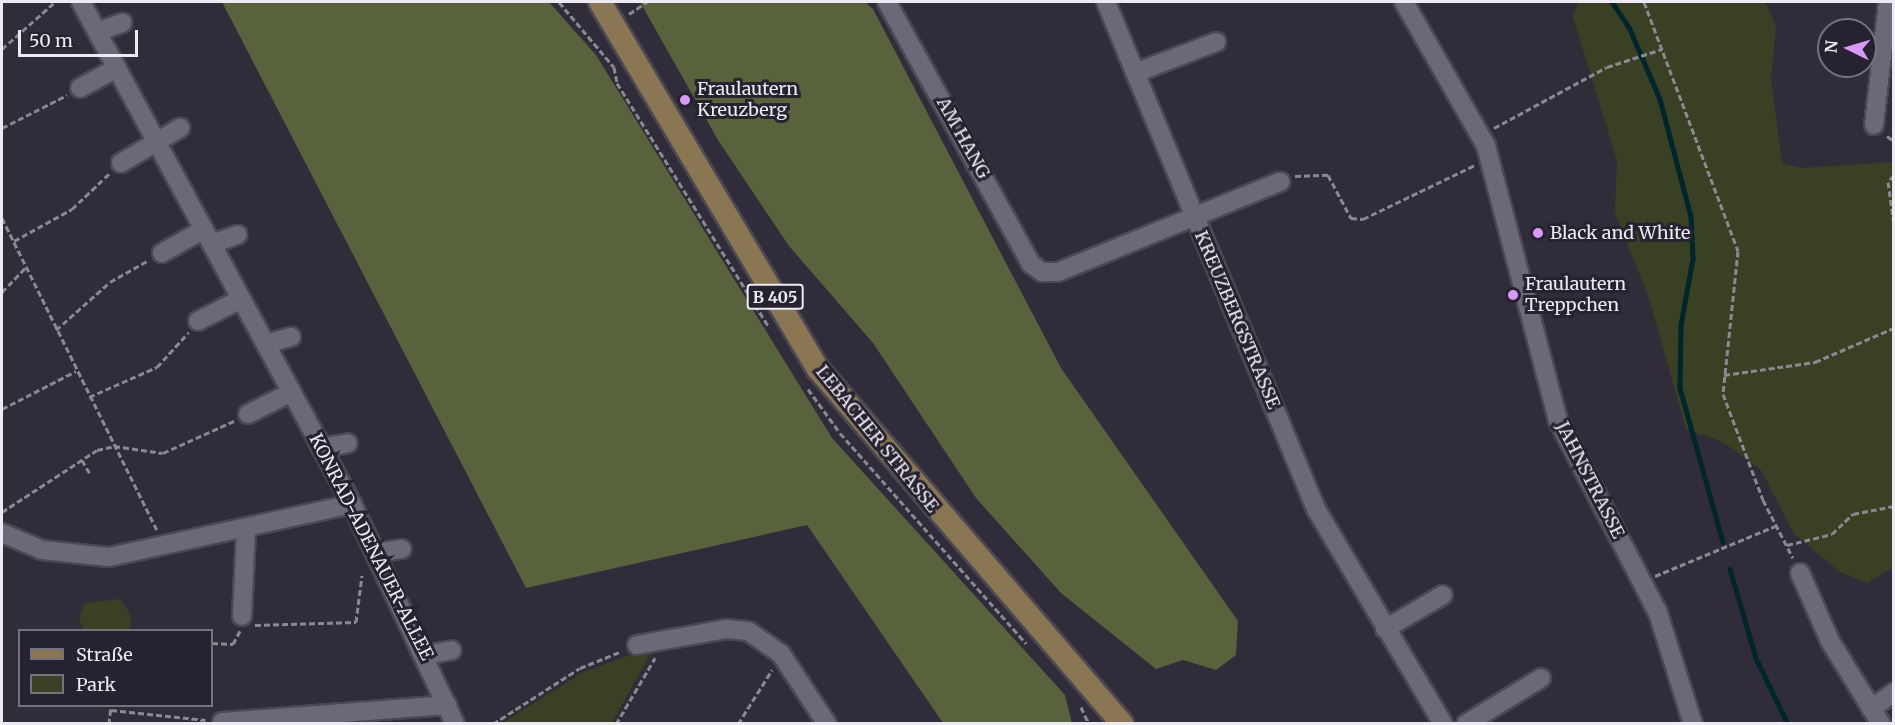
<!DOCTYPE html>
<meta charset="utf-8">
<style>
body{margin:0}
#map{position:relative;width:1895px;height:725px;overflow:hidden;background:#302c39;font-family:Merriweather,serif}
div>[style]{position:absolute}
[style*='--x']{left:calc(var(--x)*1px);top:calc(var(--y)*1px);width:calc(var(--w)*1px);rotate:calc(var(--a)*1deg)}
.green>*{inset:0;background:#394023}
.forest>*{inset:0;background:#58623d}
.stream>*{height:4.5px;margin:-2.25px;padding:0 2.25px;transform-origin:2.25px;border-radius:2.25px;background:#00252c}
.path>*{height:3px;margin-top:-1.5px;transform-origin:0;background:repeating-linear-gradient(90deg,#8c8893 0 6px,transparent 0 9px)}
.roads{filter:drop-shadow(2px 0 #4b4853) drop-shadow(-2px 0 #4b4853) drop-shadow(0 2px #4b4853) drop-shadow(0 -2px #4b4853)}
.minor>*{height:18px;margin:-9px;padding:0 9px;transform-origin:9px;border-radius:9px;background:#6d6877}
.major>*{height:22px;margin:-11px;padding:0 11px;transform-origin:11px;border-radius:11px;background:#8a7652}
.dots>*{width:16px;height:16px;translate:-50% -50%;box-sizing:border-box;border:3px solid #26222f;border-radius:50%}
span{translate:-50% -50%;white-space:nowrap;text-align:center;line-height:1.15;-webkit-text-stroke:6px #26222f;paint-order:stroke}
.shield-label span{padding:2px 4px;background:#26222f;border:2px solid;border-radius:4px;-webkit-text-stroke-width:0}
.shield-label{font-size:16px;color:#edeaf3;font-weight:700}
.poi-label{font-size:18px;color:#edeaf3}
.left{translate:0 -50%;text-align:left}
.street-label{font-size:18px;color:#edeaf3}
.frame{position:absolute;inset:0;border:3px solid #edeaf3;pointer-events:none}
.legend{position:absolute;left:18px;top:629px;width:195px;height:78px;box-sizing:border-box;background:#26222f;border:2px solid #76727d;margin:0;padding:8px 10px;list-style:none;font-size:18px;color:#edeaf3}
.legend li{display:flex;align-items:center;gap:12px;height:30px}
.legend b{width:30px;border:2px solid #76727d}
.north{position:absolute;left:1817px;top:18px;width:60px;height:60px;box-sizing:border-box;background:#26222f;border:2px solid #76727d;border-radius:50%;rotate:275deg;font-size:16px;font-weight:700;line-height:24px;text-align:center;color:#edeaf3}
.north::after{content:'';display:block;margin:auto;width:21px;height:27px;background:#d89af8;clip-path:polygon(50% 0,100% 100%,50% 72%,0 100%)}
.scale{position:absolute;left:18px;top:30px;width:120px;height:27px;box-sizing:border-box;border:3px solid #edeaf3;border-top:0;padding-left:8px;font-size:18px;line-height:21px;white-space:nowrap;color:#edeaf3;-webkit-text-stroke:4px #26222f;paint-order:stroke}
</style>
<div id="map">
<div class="green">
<i style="clip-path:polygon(1578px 2px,1765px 2px,1776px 26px,1771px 79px,1782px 163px,1801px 168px,1893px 162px,1893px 568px,1867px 583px,1840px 572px,1794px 534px,1761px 470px,1723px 442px,1686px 429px,1648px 295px,1615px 214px,1617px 161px,1573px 17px)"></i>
<i style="clip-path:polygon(120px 599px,131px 615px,130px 630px,83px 630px,79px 618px,85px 603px)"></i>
<i style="clip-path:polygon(655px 645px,612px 723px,501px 724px,582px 673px)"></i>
</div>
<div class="forest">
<i style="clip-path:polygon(222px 2px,549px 2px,596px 55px,832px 438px,1065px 695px,1072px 723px,943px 723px,807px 525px,526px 588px)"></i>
<i style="clip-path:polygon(640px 2px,865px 2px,873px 9px,1061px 368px,1238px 621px,1236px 655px,1216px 670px,1183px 660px,1156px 669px,1061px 593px,976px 498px,873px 343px,789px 246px,718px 140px)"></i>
</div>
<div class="stream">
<i style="--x:1612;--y:2;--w:30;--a:56"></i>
<i style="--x:1629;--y:27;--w:78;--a:66.7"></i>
<i style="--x:1660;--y:99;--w:121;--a:75.2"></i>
<i style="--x:1691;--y:216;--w:43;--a:87.3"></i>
<i style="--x:1693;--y:259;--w:67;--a:100.3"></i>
<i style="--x:1681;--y:325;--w:63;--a:90.9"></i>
<i style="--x:1680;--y:388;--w:160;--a:74.4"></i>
<i style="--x:1730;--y:569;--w:93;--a:73.7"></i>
<i style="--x:1756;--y:658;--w:73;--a:64.1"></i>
</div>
<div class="path">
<i style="--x:559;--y:2;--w:85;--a:49.8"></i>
<i style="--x:614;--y:67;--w:16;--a:79"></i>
<i style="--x:617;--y:83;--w:287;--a:58.1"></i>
<i style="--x:1644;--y:2;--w:266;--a:69.3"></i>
<i style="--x:1738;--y:251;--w:144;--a:96"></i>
<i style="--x:1723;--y:394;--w:113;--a:69.3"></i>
<i style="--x:1763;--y:500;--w:65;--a:62.7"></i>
<i style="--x:629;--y:14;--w:22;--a:-34"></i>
<i style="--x:2;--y:49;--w:71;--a:-41.6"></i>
<i style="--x:2;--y:128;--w:73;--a:-26.9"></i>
<i style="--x:1494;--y:128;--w:128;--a:-28.4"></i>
<i style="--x:1607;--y:67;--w:58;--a:-18.1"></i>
<i style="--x:1887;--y:136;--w:9;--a:36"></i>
<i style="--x:1894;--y:175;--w:9;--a:131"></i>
<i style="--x:1888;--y:182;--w:43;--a:82.1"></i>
<i style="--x:1295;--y:176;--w:33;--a:-2"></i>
<i style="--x:1328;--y:175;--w:49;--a:61.9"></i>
<i style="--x:1351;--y:218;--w:12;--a:5"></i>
<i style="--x:1363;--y:219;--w:124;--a:-25.7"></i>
<i style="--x:2;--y:218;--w:348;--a:63.6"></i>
<i style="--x:14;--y:241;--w:66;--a:-28.9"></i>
<i style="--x:72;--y:209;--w:52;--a:-43.5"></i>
<i style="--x:2;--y:292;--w:33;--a:-46"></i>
<i style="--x:56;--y:330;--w:72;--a:-41.6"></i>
<i style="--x:110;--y:282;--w:43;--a:-29.6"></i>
<i style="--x:1724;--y:375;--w:92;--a:-8.1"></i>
<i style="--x:1815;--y:362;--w:86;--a:-23.3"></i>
<i style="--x:808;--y:389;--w:54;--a:54"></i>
<i style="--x:840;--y:433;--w:281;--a:48.5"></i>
<i style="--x:89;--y:397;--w:74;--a:-23.8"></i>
<i style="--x:157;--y:367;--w:47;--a:-47.6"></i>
<i style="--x:2;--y:409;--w:83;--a:-27.2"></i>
<i style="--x:82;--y:460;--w:16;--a:60"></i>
<i style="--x:2;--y:512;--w:113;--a:-33.1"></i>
<i style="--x:97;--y:450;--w:17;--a:-13"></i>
<i style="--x:114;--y:446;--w:49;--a:8.1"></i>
<i style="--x:163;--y:453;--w:78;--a:-24.3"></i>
<i style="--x:1787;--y:545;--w:46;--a:-13.7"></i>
<i style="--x:1832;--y:534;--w:29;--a:-44"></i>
<i style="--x:1853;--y:514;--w:42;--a:-11"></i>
<i style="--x:1655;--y:576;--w:130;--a:-22.6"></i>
<i style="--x:255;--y:625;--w:101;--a:-1.7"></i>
<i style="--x:356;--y:622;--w:47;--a:-82.7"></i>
<i style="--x:212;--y:643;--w:21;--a:3"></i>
<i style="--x:233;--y:644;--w:15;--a:-62"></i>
<i style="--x:1081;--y:707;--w:19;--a:65"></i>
<i style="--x:111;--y:710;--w:95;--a:6.1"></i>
<i style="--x:109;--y:724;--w:18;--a:-84"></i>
<i style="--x:493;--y:724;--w:103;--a:-32.8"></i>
<i style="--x:580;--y:668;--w:45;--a:-22"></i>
<i style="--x:616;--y:724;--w:77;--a:-59.4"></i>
<i style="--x:738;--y:724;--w:64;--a:-57.8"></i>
</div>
<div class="roads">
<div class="minor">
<i style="--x:81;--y:2;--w:570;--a:61.64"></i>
<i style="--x:352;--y:504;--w:243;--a:64.9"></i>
<i style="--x:887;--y:2;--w:299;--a:61.2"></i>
<i style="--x:1031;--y:264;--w:14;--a:36"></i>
<i style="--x:1042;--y:272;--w:16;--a:0"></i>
<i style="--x:1058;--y:272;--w:240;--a:-22.1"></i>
<i style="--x:1106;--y:2;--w:549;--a:67.5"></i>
<i style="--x:1316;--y:509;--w:250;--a:59.4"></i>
<i style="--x:1404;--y:2;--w:166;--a:60.3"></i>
<i style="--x:1486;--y:146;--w:283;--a:75.3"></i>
<i style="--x:1558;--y:420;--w:217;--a:62.6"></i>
<i style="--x:1658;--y:613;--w:116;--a:72.5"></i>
<i style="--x:97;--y:32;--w:27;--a:-20"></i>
<i style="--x:1135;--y:73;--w:87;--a:-20.9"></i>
<i style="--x:80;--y:88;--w:42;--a:-28.4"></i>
<i style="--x:1874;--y:125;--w:124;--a:-83.5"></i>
<i style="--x:121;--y:163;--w:69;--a:-30.7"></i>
<i style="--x:212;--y:244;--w:27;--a:-20"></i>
<i style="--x:162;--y:253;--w:48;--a:-29.7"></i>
<i style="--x:198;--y:321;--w:48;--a:-27.1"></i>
<i style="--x:266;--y:344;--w:26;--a:-16"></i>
<i style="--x:248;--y:414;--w:49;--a:-26.6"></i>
<i style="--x:321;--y:448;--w:27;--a:-10"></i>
<i style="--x:2;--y:533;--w:43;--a:23"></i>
<i style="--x:42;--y:550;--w:67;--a:6"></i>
<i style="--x:109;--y:557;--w:249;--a:-12.3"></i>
<i style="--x:376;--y:553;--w:26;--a:-9"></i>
<i style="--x:1800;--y:573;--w:74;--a:66.2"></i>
<i style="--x:1830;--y:641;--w:97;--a:58.4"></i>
<i style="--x:242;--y:616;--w:85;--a:-87.3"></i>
<i style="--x:1385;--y:629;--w:67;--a:-30.4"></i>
<i style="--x:637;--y:645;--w:90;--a:-10.2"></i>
<i style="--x:726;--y:629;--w:22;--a:5"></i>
<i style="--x:748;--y:631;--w:40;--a:34.9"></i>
<i style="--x:781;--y:654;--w:84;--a:56.7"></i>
<i style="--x:425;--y:655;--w:27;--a:-10"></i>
<i style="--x:1871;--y:709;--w:29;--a:-36"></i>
<i style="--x:222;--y:722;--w:226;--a:-4.3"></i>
<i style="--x:1466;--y:724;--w:88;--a:-31.5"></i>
</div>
<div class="major">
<i style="--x:600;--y:2;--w:427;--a:59.3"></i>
<i style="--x:818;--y:369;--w:467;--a:49.4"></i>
</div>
</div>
<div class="dots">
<i style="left:685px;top:100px;background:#d89af8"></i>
<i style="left:1538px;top:233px;background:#d89af8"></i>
<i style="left:1513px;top:295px;background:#d89af8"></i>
</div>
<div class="shield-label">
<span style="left:775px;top:297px">B 405</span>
</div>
<div class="poi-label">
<span class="left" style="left:697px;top:100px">Fraulautern<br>Kreuzberg</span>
<span class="left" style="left:1550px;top:233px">Black and White</span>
<span class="left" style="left:1525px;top:295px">Fraulautern<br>Treppchen</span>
</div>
<div class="street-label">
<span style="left:963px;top:138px;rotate:61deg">AM HANG</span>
<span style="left:1237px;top:320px;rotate:67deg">KREUZBERGSTRASSE</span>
<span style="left:877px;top:439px;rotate:51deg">LEBACHER STRASSE</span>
<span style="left:1590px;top:480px;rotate:63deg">JAHNSTRASSE</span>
<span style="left:371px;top:547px;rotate:63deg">KONRAD-ADENAUER-ALLEE</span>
</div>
<div class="frame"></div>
<ul class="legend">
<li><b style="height:8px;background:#8a7652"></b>Straße</li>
<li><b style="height:16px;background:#394023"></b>Park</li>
</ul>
<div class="north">N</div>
<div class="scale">50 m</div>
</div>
